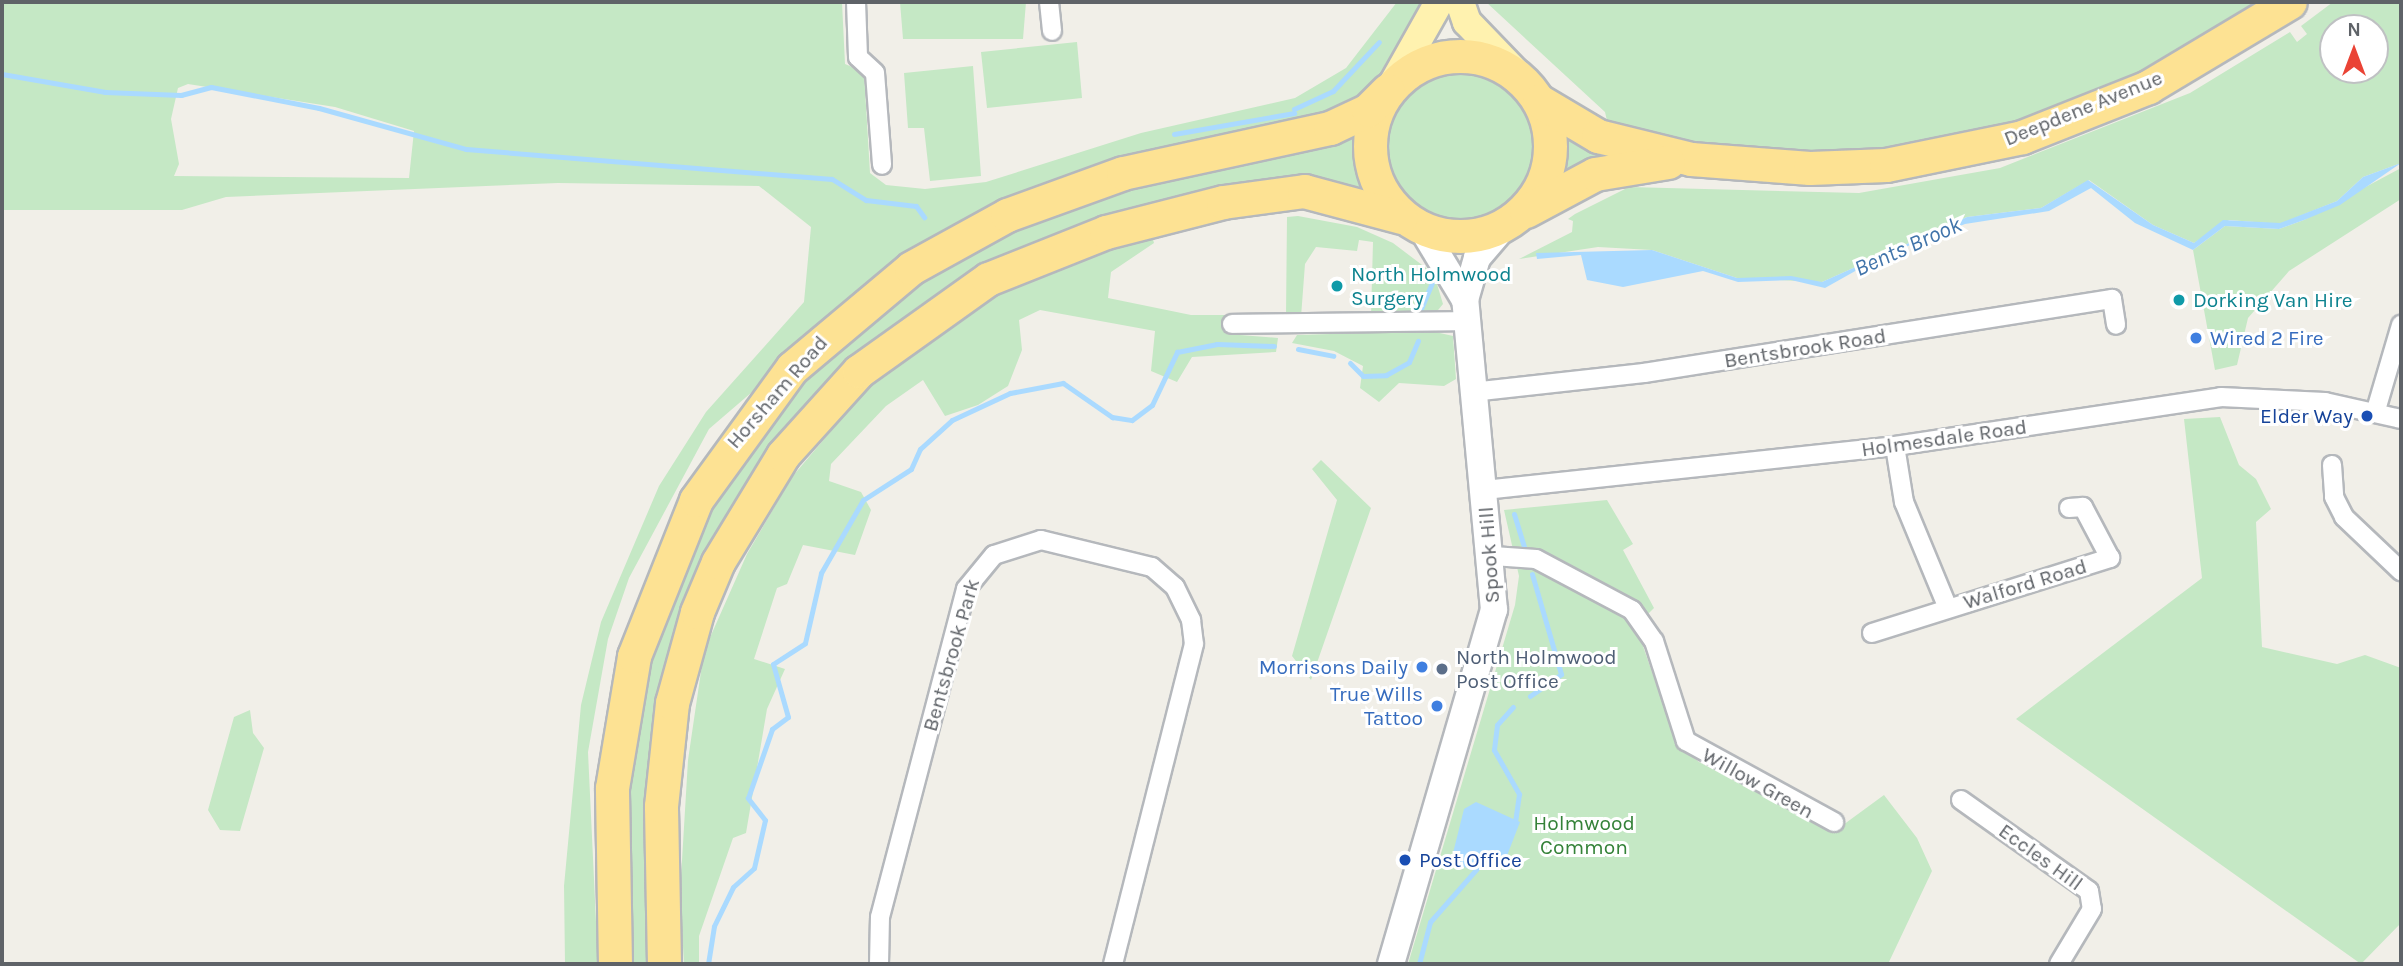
<!DOCTYPE html>
<style>
body{margin:0}
#map{position:relative;width:2403px;height:966px;overflow:hidden;background:#f1efe8;font-family:Karla,sans-serif}
div>[style]{position:absolute}
[style*='--x']{left:calc(var(--x)*1px);top:calc(var(--y)*1px);width:calc(var(--w)*1px);rotate:calc(var(--a)*1deg)}
.green>*{inset:0;background:#c5e8c5}
.round{border-radius:50%}
.water>*{inset:0;background:#aadaff}
.stream>*{height:5px;margin:-2.5px;padding:0 2.5px;transform-origin:2.5px;border-radius:2.5px;background:#aadaff}
.roads{filter:drop-shadow(2px 0 #b5b8bc) drop-shadow(-2px 0 #b5b8bc) drop-shadow(0 2px #b5b8bc) drop-shadow(0 -2px #b5b8bc)}
.street>*{height:18px;margin:-9px;padding:0 9px;transform-origin:9px;border-radius:9px;background:#fff}
.secondary>*{height:26px;margin:-13px;padding:0 13px;transform-origin:13px;border-radius:13px;background:#fff}
.primary>*{height:28px;margin:-14px;padding:0 14px;transform-origin:14px;border-radius:14px;background:#fff2af}
.highway>*{height:33px;margin:-16.5px;padding:0 16.5px;transform-origin:16.5px;border-radius:16.5px;background:#fde293}
.highway>.ring{margin:-16.5px;padding:0;box-sizing:content-box;background:none;border:33px solid #fde293;border-radius:50%}
.dots>*{width:19px;height:19px;translate:-50% -50%;box-sizing:border-box;border:4px solid #fff;border-radius:50%}
span{translate:-50% -50%;white-space:nowrap;text-align:center;line-height:1.15;-webkit-text-stroke:6px #fff;paint-order:stroke}
.street-label{font-size:21px;color:#5f6368}
.culture-label{font-size:21px;color:#0d838f}
.left{translate:0 -50%;text-align:left}
.shop-label{font-size:21px;color:#366cbe}
.right{translate:-100% -50%;text-align:right}
.transit-label{font-size:21px;color:#164399}
.service-label{font-size:21px;color:#4e5e75}
.park-label{font-size:21px;color:#348238}
.water-label{font-size:23px;color:#4174aa;font-style:italic}
.frame{position:absolute;inset:0;border:4px solid #5f6368;pointer-events:none}
.north{position:absolute;left:2319px;top:14px;width:70px;height:70px;box-sizing:border-box;background:#fff;border:2px solid #bfc1c3;border-radius:50%;rotate:0deg;font-size:19px;font-weight:700;line-height:28px;text-align:center;color:#5f6368}
.north::after{content:'';display:block;margin:auto;width:24px;height:32px;background:#ea4335;clip-path:polygon(50% 0,100% 100%,50% 72%,0 100%)}
</style>
<div id="map">
<div class="green">
<i style="clip-path:polygon(evenodd,2px 2px,842px 2px,845px 64px,864px 72px,870px 173px,886px 185px,925px 189px,986px 182px,1141px 133px,1295px 98px,1346px 68px,1397px 2px,1426px 2px,1420px 23px,1356px 108px,1082px 178px,794px 353px,787px 348px,752px 392px,709px 429px,629px 578px,608px 639px,588px 752px,598px 964px,565px 964px,564px 886px,581px 705px,601px 622px,659px 486px,706px 412px,804px 302px,811px 227px,759px 186px,558px 183px,226px 197px,182px 210px,2px 210px,2px 2px,188px 84px,335px 107px,414px 131px,409px 178px,174px 176px,179px 164px,171px 119px,178px 88px,188px 84px)"></i>
<i style="clip-path:polygon(900px 2px,1026px 2px,1023px 39px,903px 39px)"></i>
<i style="clip-path:polygon(1486px 2px,2273px 2px,2070px 110px,1880px 154px,1771px 155px,1682px 145px,1608px 125px,1605px 112px)"></i>
<i style="clip-path:polygon(evenodd,2333px 2px,2401px 2px,2401px 163px,2363px 177px,2337px 201px,2280px 224px,2229px 220px,2194px 243px,2153px 225px,2089px 180px,2041px 208px,1967px 217px,1822px 282px,1737px 278px,1652px 250px,1598px 247px,1519px 259px,1572px 232px,1573px 221px,1568px 219px,1575px 214px,1629px 187px,1859px 193px,2000px 168px,2190px 93px,2290px 32px,2297px 42px,2307px 34px,2301px 26px,2333px 2px,2333px 28px,2375px 28px,2375px 70px,2333px 70px,2333px 28px)"></i>
<i style="clip-path:polygon(1077px 42px,1082px 98px,987px 108px,981px 52px)"></i>
<i style="clip-path:polygon(973px 66px,981px 176px,930px 181px,924px 128px,908px 128px,904px 73px)"></i>
<i class="round" style="left:1385px;top:72px;width:150px;height:150px"></i>
<i style="clip-path:polygon(1359px 128px,1358px 169px,1367px 191px,1342px 184px,989px 265px,920px 305px,871px 345px,703px 571px,653px 964px,626px 964px,621px 898px,634px 707px,683px 552px,761px 421px,868px 312px,971px 244px,1090px 195px)"></i>
<i style="clip-path:polygon(1563px 134px,1616px 151px,1557px 182px)"></i>
<i style="clip-path:polygon(2401px 168px,2401px 199px,2289px 271px,2248px 318px,2237px 365px,2215px 370px,2193px 250px,2225px 226px,2279px 229px,2304px 220px)"></i>
<i style="clip-path:polygon(1298px 216px,1357px 227px,1393px 243px,1434px 274px,1443px 304px,1434px 315px,1371px 316px,1373px 242px,1359px 240px,1357px 251px,1316px 247px,1305px 264px,1301px 317px,1286px 315px,1287px 217px)"></i>
<i style="clip-path:polygon(1152px 236px,1154px 243px,1111px 272px,1108px 298px,1191px 315px,1228px 315px,1227px 334px,1278px 338px,1276px 352px,1192px 357px,1177px 382px,1151px 371px,1155px 331px,1040px 310px,1019px 320px,1022px 350px,1008px 386px,978px 405px,945px 416px,923px 380px,886px 406px,831px 464px,829px 481px,861px 492px,871px 510px,855px 555px,803px 545px,787px 584px,777px 588px,754px 659px,785px 669px,767px 709px,746px 833px,733px 838px,699px 936px,699px 964px,684px 964px,680px 894px,688px 760px,704px 651px,747px 554px,792px 477px,865px 391px,937px 329px,998px 291px)"></i>
<i style="clip-path:polygon(1431px 331px,1453px 336px,1456px 379px,1444px 386px,1399px 383px,1379px 402px,1360px 388px,1363px 366px,1334px 351px,1292px 343px,1297px 335px)"></i>
<i style="clip-path:polygon(2220px 417px,2239px 465px,2256px 479px,2271px 509px,2256px 522px,2262px 647px,2337px 664px,2365px 655px,2401px 668px,2401px 923px,2361px 964px,2016px 719px,2202px 578px,2184px 419px)"></i>
<i style="clip-path:polygon(1321px 460px,1371px 508px,1311px 680px,1292px 656px,1337px 500px,1312px 469px)"></i>
<i style="clip-path:polygon(1607px 500px,1633px 544px,1623px 550px,1654px 608px,1636px 626px,1677px 744px,1699px 762px,1822px 825px,1843px 825px,1884px 795px,1917px 838px,1932px 871px,1888px 964px,1408px 964px,1515px 605px,1519px 576px,1504px 510px)"></i>
<i style="clip-path:polygon(250px 710px,253px 733px,264px 748px,240px 831px,220px 830px,208px 810px,234px 717px)"></i>
</div>
<div class="water">
<i style="clip-path:polygon(2401px 163px,2340px 205px,2304px 220px,2279px 229px,2225px 226px,2193px 250px,2135px 223px,2091px 188px,2049px 211px,1965px 224px,1882px 256px,1825px 288px,1791px 280px,1738px 282px,1703px 271px,1623px 287px,1587px 280px,1581px 255px,1537px 259px,1536px 253px,1652px 250px,1737px 278px,1791px 276px,1822px 282px,1967px 217px,2041px 208px,2088px 180px,2153px 225px,2194px 243px,2223px 220px,2280px 223px,2337px 201px,2363px 177px)"></i>
<i style="clip-path:polygon(1476px 802px,1520px 822px,1503px 866px,1471px 870px,1451px 861px,1464px 809px)"></i>
</div>
<div class="stream">
<i style="--x:2;--y:74;--w:105;--a:9.9"></i>
<i style="--x:105;--y:92;--w:76;--a:2.3"></i>
<i style="--x:181;--y:95;--w:31;--a:-15"></i>
<i style="--x:211;--y:87;--w:110;--a:11"></i>
<i style="--x:319;--y:108;--w:153;--a:15.6"></i>
<i style="--x:466;--y:149;--w:367;--a:4.7"></i>
<i style="--x:832;--y:179;--w:40;--a:32"></i>
<i style="--x:866;--y:200;--w:50;--a:6.8"></i>
<i style="--x:916;--y:206;--w:14;--a:54"></i>
<i style="--x:1294;--y:109;--w:43;--a:-24.8"></i>
<i style="--x:1333;--y:91;--w:67;--a:-46.8"></i>
<i style="--x:1174;--y:134;--w:122;--a:-9.9"></i>
<i style="--x:1420;--y:311;--w:34;--a:-67"></i>
<i style="--x:1298;--y:349;--w:36;--a:11"></i>
<i style="--x:1350;--y:363;--w:18;--a:45"></i>
<i style="--x:1363;--y:376;--w:23;--a:-2"></i>
<i style="--x:1386;--y:375;--w:26;--a:-29"></i>
<i style="--x:1409;--y:362;--w:23;--a:-67"></i>
<i style="--x:1514;--y:514;--w:38;--a:73"></i>
<i style="--x:1530;--y:696;--w:38;--a:-35"></i>
<i style="--x:1561;--y:674;--w:104;--a:-106.2"></i>
<i style="--x:1513;--y:707;--w:24;--a:132"></i>
<i style="--x:1497;--y:725;--w:25;--a:97"></i>
<i style="--x:1494;--y:750;--w:51;--a:60.4"></i>
<i style="--x:1519;--y:794;--w:29;--a:98"></i>
<i style="--x:708;--y:964;--w:38;--a:-81"></i>
<i style="--x:714;--y:926;--w:43;--a:-64"></i>
<i style="--x:733;--y:887;--w:28;--a:-42"></i>
<i style="--x:754;--y:868;--w:49;--a:-77.1"></i>
<i style="--x:765;--y:820;--w:28;--a:-128"></i>
<i style="--x:748;--y:798;--w:73;--a:-70.8"></i>
<i style="--x:772;--y:729;--w:20;--a:-37"></i>
<i style="--x:788;--y:717;--w:55;--a:-105.8"></i>
<i style="--x:773;--y:664;--w:38;--a:-33"></i>
<i style="--x:805;--y:643;--w:72;--a:-77.1"></i>
<i style="--x:821;--y:573;--w:84;--a:-60.1"></i>
<i style="--x:863;--y:500;--w:57;--a:-32.9"></i>
<i style="--x:911;--y:469;--w:22;--a:-66"></i>
<i style="--x:920;--y:449;--w:43;--a:-42.2"></i>
<i style="--x:952;--y:420;--w:64;--a:-25"></i>
<i style="--x:1010;--y:393;--w:54;--a:-10.7"></i>
<i style="--x:1063;--y:383;--w:60;--a:34.8"></i>
<i style="--x:1112;--y:417;--w:20;--a:9"></i>
<i style="--x:1132;--y:420;--w:25;--a:-37"></i>
<i style="--x:1152;--y:405;--w:59;--a:-64.7"></i>
<i style="--x:1177;--y:352;--w:41;--a:-11.3"></i>
<i style="--x:1217;--y:344;--w:57;--a:2"></i>
<i style="--x:1419;--y:964;--w:43;--a:-75.3"></i>
<i style="--x:1430;--y:922;--w:76;--a:-48.7"></i>
</div>
<div class="roads">
<div class="street">
<i style="--x:856;--y:2;--w:55;--a:87.9"></i>
<i style="--x:858;--y:57;--w:23;--a:43"></i>
<i style="--x:875;--y:73;--w:92;--a:85.6"></i>
<i style="--x:1049;--y:2;--w:29;--a:84"></i>
<i style="--x:1232;--y:324;--w:234;--a:-0.7"></i>
<i style="--x:1472;--y:392;--w:173;--a:-6.3"></i>
<i style="--x:1644;--y:373;--w:474;--a:-9"></i>
<i style="--x:2112;--y:299;--w:26;--a:81"></i>
<i style="--x:2376;--y:410;--w:89;--a:-73.6"></i>
<i style="--x:1895;--y:446;--w:57;--a:80.9"></i>
<i style="--x:1904;--y:502;--w:115;--a:67.5"></i>
<i style="--x:2332;--y:465;--w:32;--a:86"></i>
<i style="--x:2334;--y:497;--w:22;--a:63"></i>
<i style="--x:2344;--y:517;--w:79;--a:43.5"></i>
<i style="--x:1484;--y:490;--w:413;--a:-6.1"></i>
<i style="--x:1895;--y:446;--w:330;--a:-8.5"></i>
<i style="--x:2221;--y:397;--w:104;--a:2.8"></i>
<i style="--x:2325;--y:402;--w:78;--a:12.6"></i>
<i style="--x:1493;--y:556;--w:43;--a:4"></i>
<i style="--x:1536;--y:559;--w:109;--a:28"></i>
<i style="--x:1632;--y:610;--w:38;--a:55"></i>
<i style="--x:1654;--y:641;--w:105;--a:72.3"></i>
<i style="--x:1686;--y:741;--w:169;--a:28.7"></i>
<i style="--x:1872;--y:633;--w:250;--a:-17.5"></i>
<i style="--x:2110;--y:558;--w:58;--a:-117.9"></i>
<i style="--x:2083;--y:507;--w:14;--a:176"></i>
<i style="--x:1961;--y:800;--w:157;--a:35.4"></i>
<i style="--x:2089;--y:891;--w:18;--a:81"></i>
<i style="--x:2092;--y:909;--w:64;--a:121"></i>
<i style="--x:879;--y:964;--w:47;--a:-88.8"></i>
<i style="--x:880;--y:917;--w:339;--a:-75.3"></i>
<i style="--x:966;--y:589;--w:44;--a:-50.5"></i>
<i style="--x:994;--y:555;--w:49;--a:-17.7"></i>
<i style="--x:1041;--y:540;--w:114;--a:13.7"></i>
<i style="--x:1152;--y:567;--w:30;--a:41"></i>
<i style="--x:1175;--y:587;--w:37;--a:64"></i>
<i style="--x:1191;--y:620;--w:24;--a:83"></i>
<i style="--x:1194;--y:644;--w:330;--a:104.2"></i>
</div>
<div class="secondary">
<i style="--x:1424;--y:232;--w:79;--a:58.9"></i>
<i style="--x:1391;--y:964;--w:369;--a:-73.8"></i>
<i style="--x:1494;--y:610;--w:311;--a:-95.3"></i>
<i style="--x:1465;--y:300;--w:44;--a:-74.1"></i>
<i style="--x:1477;--y:258;--w:46;--a:-49.4"></i>
</div>
<div class="primary">
<i style="--x:1460;--y:2;--w:21;--a:71"></i>
<i style="--x:1467;--y:22;--w:78;--a:46"></i>
<i style="--x:1394;--y:82;--w:92;--a:-60.6"></i>
</div>
<div class="highway">
<i class="ring" style="left:1370px;top:56px;width:147px;height:147px"></i>
<i style="--x:1539;--y:101;--w:69;--a:30.7"></i>
<i style="--x:1598;--y:136;--w:96;--a:13.9"></i>
<i style="--x:1691;--y:159;--w:119;--a:4.3"></i>
<i style="--x:1810;--y:168;--w:76;--a:-2.3"></i>
<i style="--x:1886;--y:165;--w:139;--a:-11.6"></i>
<i style="--x:2022;--y:137;--w:136;--a:-21.6"></i>
<i style="--x:2148;--y:87;--w:165;--a:-30.9"></i>
<i style="--x:1526;--y:211;--w:78;--a:-28.2"></i>
<i style="--x:1595;--y:174;--w:74;--a:-9.3"></i>
<i style="--x:615;--y:964;--w:176;--a:-91"></i>
<i style="--x:612;--y:788;--w:134;--a:-80.5"></i>
<i style="--x:634;--y:656;--w:168;--a:-68.3"></i>
<i style="--x:696;--y:500;--w:163;--a:-54"></i>
<i style="--x:792;--y:368;--w:155;--a:-40"></i>
<i style="--x:911;--y:268;--w:110;--a:-28.9"></i>
<i style="--x:1007;--y:215;--w:123;--a:-19.9"></i>
<i style="--x:1123;--y:173;--w:212;--a:-12.3"></i>
<i style="--x:1330;--y:128;--w:42;--a:-25.3"></i>
<i style="--x:1368;--y:110;--w:28;--a:-45"></i>
<i style="--x:664;--y:964;--w:158;--a:-91.1"></i>
<i style="--x:661;--y:806;--w:104;--a:-83.9"></i>
<i style="--x:672;--y:703;--w:94;--a:-74.6"></i>
<i style="--x:697;--y:612;--w:54;--a:-67.2"></i>
<i style="--x:718;--y:562;--w:125;--a:-58.7"></i>
<i style="--x:783;--y:455;--w:113;--a:-47.9"></i>
<i style="--x:859;--y:371;--w:158;--a:-35.5"></i>
<i style="--x:988;--y:279;--w:127;--a:-21.7"></i>
<i style="--x:1106;--y:232;--w:121;--a:-14.4"></i>
<i style="--x:1223;--y:202;--w:82;--a:-7.7"></i>
<i style="--x:1304;--y:191;--w:100;--a:15"></i>
</div>
</div>
<div class="dots">
<i style="left:1337px;top:286px;background:#0f9aa8"></i>
<i style="left:2179px;top:300px;background:#0f9aa8"></i>
<i style="left:2196px;top:338px;background:#3f7fe0"></i>
<i style="left:2367px;top:416px;background:#1a4fb4"></i>
<i style="left:1422px;top:667px;background:#3f7fe0"></i>
<i style="left:1442px;top:669px;background:#5c6f8a"></i>
<i style="left:1437px;top:706px;background:#3f7fe0"></i>
<i style="left:1405px;top:860px;background:#1a4fb4"></i>
</div>
<div class="street-label">
<span style="left:2083px;top:108px;rotate:-22deg">Deepdene Avenue</span>
<span style="left:1805px;top:348px;rotate:-9deg">Bentsbrook Road</span>
<span style="left:777px;top:392px;rotate:-49deg">Horsham Road</span>
<span style="left:1944px;top:438px;rotate:-8deg">Holmesdale Road</span>
<span style="left:1489px;top:555px;rotate:-94deg">Spook Hill</span>
<span style="left:2025px;top:584px;rotate:-17deg">Walford Road</span>
<span style="left:951px;top:655px;rotate:-74deg">Bentsbrook Park</span>
<span style="left:1758px;top:783px;rotate:29deg">Willow Green</span>
<span style="left:2041px;top:857px;rotate:36deg">Eccles Hill</span>
</div>
<div class="culture-label">
<span class="left" style="left:1351px;top:286px">North Holmwood<br>Surgery</span>
<span class="left" style="left:2193px;top:300px">Dorking Van Hire</span>
</div>
<div class="shop-label">
<span class="left" style="left:2210px;top:338px">Wired 2 Fire</span>
<span class="right" style="left:1408px;top:667px">Morrisons Daily</span>
<span class="right" style="left:1423px;top:706px">True Wills<br>Tattoo</span>
</div>
<div class="transit-label">
<span class="right" style="left:2353px;top:416px">Elder Way</span>
<span class="left" style="left:1419px;top:860px">Post Office</span>
</div>
<div class="service-label">
<span class="left" style="left:1456px;top:669px">North Holmwood<br>Post Office</span>
</div>
<div class="park-label">
<span style="left:1584px;top:835px">Holmwood<br>Common</span>
</div>
<div class="water-label">
<span style="left:1908px;top:247px;rotate:-24deg">Bents Brook</span>
</div>
<div class="frame"></div>
<div class="north">N</div>
</div>
